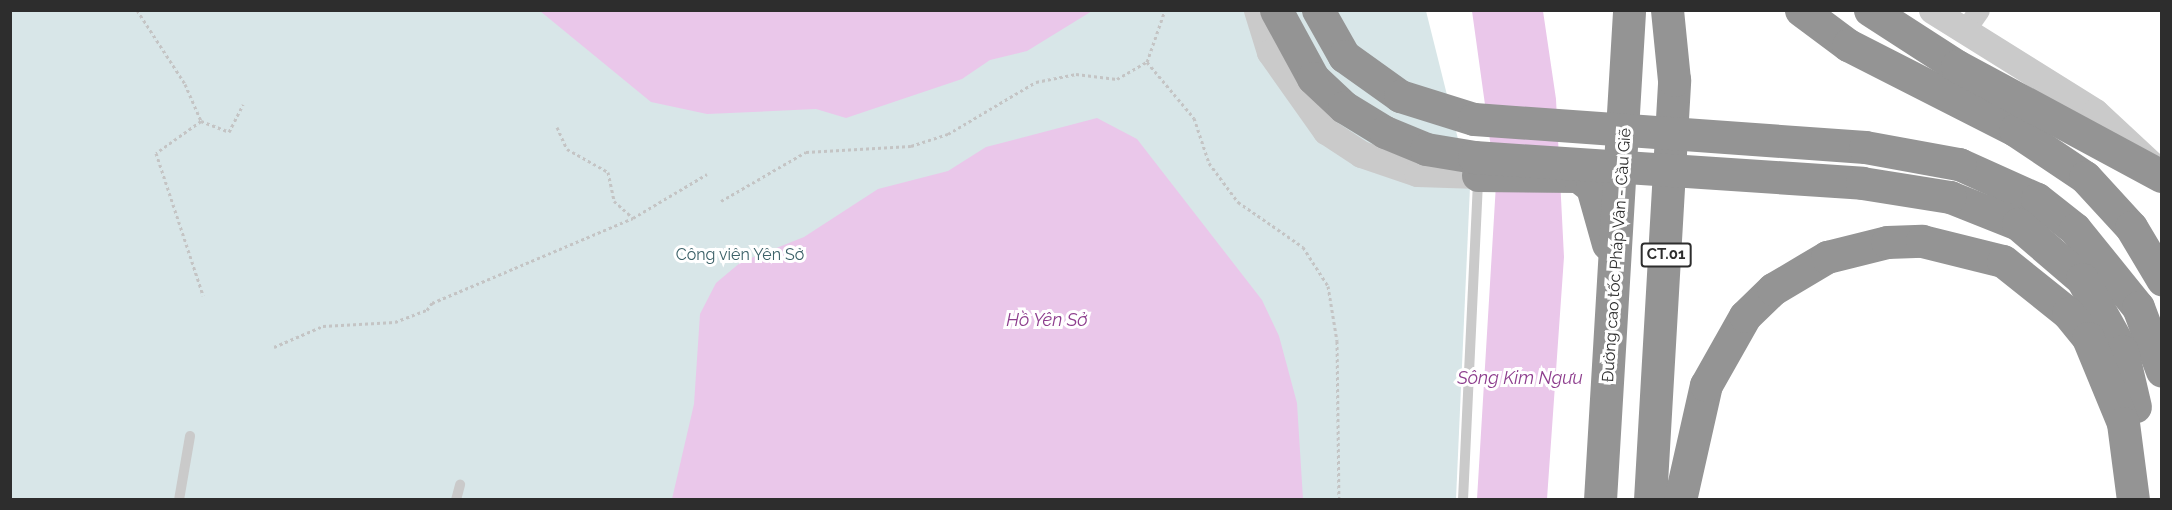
<!DOCTYPE html>
<meta charset="utf-8">
<style>
body{margin:0}
#map{position:relative;width:2172px;height:510px;overflow:hidden;background:#fff;font-family:Raleway,sans-serif}
div>[style]{position:absolute}
[style*='--x']{left:calc(var(--x)*1px);top:calc(var(--y)*1px);width:calc(var(--w)*1px);rotate:calc(var(--a)*1deg)}
.green>*{inset:0;background:#d8e6e8}
.water>*{inset:0;background:#eac7ea}
.path>*{height:3px;margin-top:-1.5px;transform-origin:0;background:repeating-linear-gradient(90deg,#c4c4c4 0 3px,transparent 0 6px)}
.service>*{height:10px;margin:-5px;padding:0 5px;transform-origin:5px;border-radius:5px;background:#cacaca}
.minor>*{height:21px;margin:-10.5px;padding:0 10.5px;transform-origin:10.5px;border-radius:10.5px;background:#cacaca}
.tertiary>*{height:27px;margin:-13.5px;padding:0 13.5px;transform-origin:13.5px;border-radius:13.5px;background:#cacaca}
.motorway>*{height:33px;margin:-16.5px;padding:0 16.5px;transform-origin:16.5px;border-radius:16.5px;background:#949494}
.motorway-bridge>*{height:33px;margin:-16.5px;padding:0 16.5px;transform-origin:16.5px;border-radius:16.5px;background:#949494}
span{translate:-50% -50%;white-space:nowrap;text-align:center;line-height:1.15;-webkit-text-stroke:6px #fff;paint-order:stroke}
.shield-label span{padding:2px 4px;background:#fff;border:2px solid;border-radius:4px;-webkit-text-stroke-width:0}
.shield-label{font-size:15px;color:#2d2d2d;font-weight:700}
.park-label{font-size:16px;color:#3c6168}
.street-label{font-size:16px;color:#2d2d2d}
.water-label{font-size:18px;color:#8d3d8d;font-style:italic}
.frame{position:absolute;inset:0;border:12px solid #2d2d2d;pointer-events:none}
</style>
<div id="map">
<div class="green">
<i style="clip-path:polygon(10px 11px,1426px 11px,1470px 187px,1456px 499px,11px 499px)"></i>
</div>
<div class="water">
<i style="clip-path:polygon(540px 11px,1092px 11px,1027px 51px,990px 60px,962px 79px,846px 118px,816px 109px,707px 114px,651px 102px)"></i>
<i style="clip-path:polygon(1472px 11px,1543px 11px,1556px 99px,1564px 257px,1547px 499px,1477px 499px,1496px 184px)"></i>
<i style="clip-path:polygon(1097px 118px,1137px 139px,1262px 300px,1279px 336px,1297px 403px,1303px 499px,672px 499px,694px 404px,700px 314px,716px 283px,741px 262px,804px 237px,878px 189px,948px 171px,986px 147px)"></i>
</div>
<div class="path">
<i style="--x:137;--y:10;--w:88;--a:57"></i>
<i style="--x:185;--y:84;--w:40;--a:66.6"></i>
<i style="--x:201;--y:121;--w:55;--a:144.6"></i>
<i style="--x:156;--y:153;--w:150;--a:71.7"></i>
<i style="--x:1147;--y:62;--w:55;--a:-70.9"></i>
<i style="--x:201;--y:121;--w:30;--a:21"></i>
<i style="--x:229;--y:132;--w:31;--a:-63"></i>
<i style="--x:557;--y:127;--w:24;--a:66"></i>
<i style="--x:567;--y:149;--w:47;--a:29.3"></i>
<i style="--x:608;--y:172;--w:30;--a:78"></i>
<i style="--x:614;--y:201;--w:25;--a:42"></i>
<i style="--x:721;--y:201;--w:98;--a:-30"></i>
<i style="--x:806;--y:152;--w:105;--a:-3.3"></i>
<i style="--x:911;--y:146;--w:39;--a:-18"></i>
<i style="--x:948;--y:134;--w:102;--a:-30.6"></i>
<i style="--x:1036;--y:82;--w:41;--a:-11.3"></i>
<i style="--x:1076;--y:74;--w:41;--a:7"></i>
<i style="--x:1117;--y:79;--w:34;--a:-30"></i>
<i style="--x:1147;--y:62;--w:73;--a:50"></i>
<i style="--x:1194;--y:118;--w:47;--a:71.6"></i>
<i style="--x:1209;--y:163;--w:49;--a:53.4"></i>
<i style="--x:1238;--y:202;--w:79;--a:34.7"></i>
<i style="--x:1303;--y:247;--w:46;--a:57.3"></i>
<i style="--x:1328;--y:286;--w:56;--a:80.7"></i>
<i style="--x:1337;--y:341;--w:159;--a:89.3"></i>
<i style="--x:274;--y:347;--w:53;--a:-23.2"></i>
<i style="--x:323;--y:326;--w:72;--a:-3.2"></i>
<i style="--x:395;--y:322;--w:34;--a:-21"></i>
<i style="--x:427;--y:310;--w:9;--a:-54"></i>
<i style="--x:432;--y:303;--w:218;--a:-22.9"></i>
<i style="--x:633;--y:218;--w:86;--a:-30.7"></i>
</div>
<div class="service">
<i style="--x:179;--y:500;--w:65;--a:-80.2"></i>
<i style="--x:456;--y:500;--w:16;--a:-75"></i>
<i style="--x:1463;--y:500;--w:321;--a:-87.3"></i>
</div>
<div class="minor">
<i style="--x:1965;--y:30;--w:24;--a:-55"></i>
</div>
<div class="tertiary">
<i style="--x:1257;--y:10;--w:44;--a:72.8"></i>
<i style="--x:1270;--y:52;--w:97;--a:54.7"></i>
<i style="--x:1326;--y:131;--w:42;--a:33.3"></i>
<i style="--x:1361;--y:154;--w:59;--a:18.7"></i>
<i style="--x:1417;--y:173;--w:61;--a:1.9"></i>
<i style="--x:1932;--y:10;--w:192;--a:32"></i>
<i style="--x:2095;--y:112;--w:76;--a:42.9"></i>
</div>
<div class="motorway">
<i style="--x:1276;--y:10;--w:77;--a:61.4"></i>
<i style="--x:1313;--y:78;--w:42;--a:43.1"></i>
<i style="--x:1344;--y:107;--w:48;--a:31.4"></i>
<i style="--x:1318;--y:10;--w:53;--a:60.5"></i>
<i style="--x:1344;--y:56;--w:69;--a:35.5"></i>
<i style="--x:1801;--y:10;--w:59;--a:36.7"></i>
<i style="--x:1848;--y:45;--w:187;--a:27"></i>
<i style="--x:2015;--y:130;--w:84;--a:33.9"></i>
<i style="--x:2085;--y:177;--w:68;--a:47.4"></i>
<i style="--x:2131;--y:227;--w:61;--a:59.2"></i>
<i style="--x:1870;--y:10;--w:103;--a:32.8"></i>
<i style="--x:1957;--y:66;--w:232;--a:28.3"></i>
<i style="--x:1959;--y:164;--w:85;--a:24.2"></i>
<i style="--x:2037;--y:199;--w:48;--a:38.3"></i>
<i style="--x:2075;--y:229;--w:100;--a:51.1"></i>
<i style="--x:2138;--y:307;--w:68;--a:69.4"></i>
<i style="--x:1478;--y:175;--w:100;--a:0.6"></i>
<i style="--x:1578;--y:176;--w:18;--a:38"></i>
<i style="--x:1592;--y:187;--w:59;--a:74.3"></i>
<i style="--x:1950;--y:197;--w:73;--a:21.7"></i>
<i style="--x:2018;--y:224;--w:84;--a:40.7"></i>
<i style="--x:2082;--y:279;--w:82;--a:60.9"></i>
<i style="--x:2122;--y:351;--w:57;--a:76.9"></i>
<i style="--x:1600;--y:500;--w:491;--a:-86.6"></i>
<i style="--x:1650;--y:500;--w:421;--a:-86.7"></i>
<i style="--x:1674;--y:80;--w:70;--a:-95.7"></i>
<i style="--x:1680;--y:500;--w:118;--a:-77.3"></i>
<i style="--x:1706;--y:385;--w:79;--a:-60.5"></i>
<i style="--x:1745;--y:316;--w:39;--a:-44"></i>
<i style="--x:1773;--y:289;--w:63;--a:-30.7"></i>
<i style="--x:1827;--y:257;--w:62;--a:-14"></i>
<i style="--x:1887;--y:242;--w:35;--a:-2"></i>
<i style="--x:1922;--y:241;--w:83;--a:13.9"></i>
<i style="--x:2003;--y:261;--w:83;--a:38.7"></i>
<i style="--x:2068;--y:313;--w:32;--a:51"></i>
<i style="--x:2088;--y:338;--w:92;--a:67.6"></i>
<i style="--x:2123;--y:423;--w:78;--a:82.6"></i>
</div>
<div class="motorway-bridge">
<i style="--x:1400;--y:96;--w:77;--a:17.3"></i>
<i style="--x:1474;--y:119;--w:392;--a:4.1"></i>
<i style="--x:1865;--y:147;--w:96;--a:10.3"></i>
<i style="--x:1385;--y:132;--w:44;--a:22.5"></i>
<i style="--x:1426;--y:149;--w:49;--a:9.5"></i>
<i style="--x:1474;--y:157;--w:389;--a:3.8"></i>
<i style="--x:1862;--y:183;--w:89;--a:9"></i>
</div>
<div class="shield-label">
<span style="left:1666px;top:255px">CT.01</span>
</div>
<div class="park-label">
<span style="left:740px;top:255px">Công viên Yên Sở</span>
</div>
<div class="street-label">
<span style="left:1617px;top:255px;rotate:-86deg">Đường cao tốc Pháp Vân - Cầu Giẽ</span>
</div>
<div class="water-label">
<span style="left:1047px;top:320px">Hồ Yên Sở</span>
<span style="left:1520px;top:378px">Sông Kim Ngưu</span>
</div>
<div class="frame"></div>
</div>
